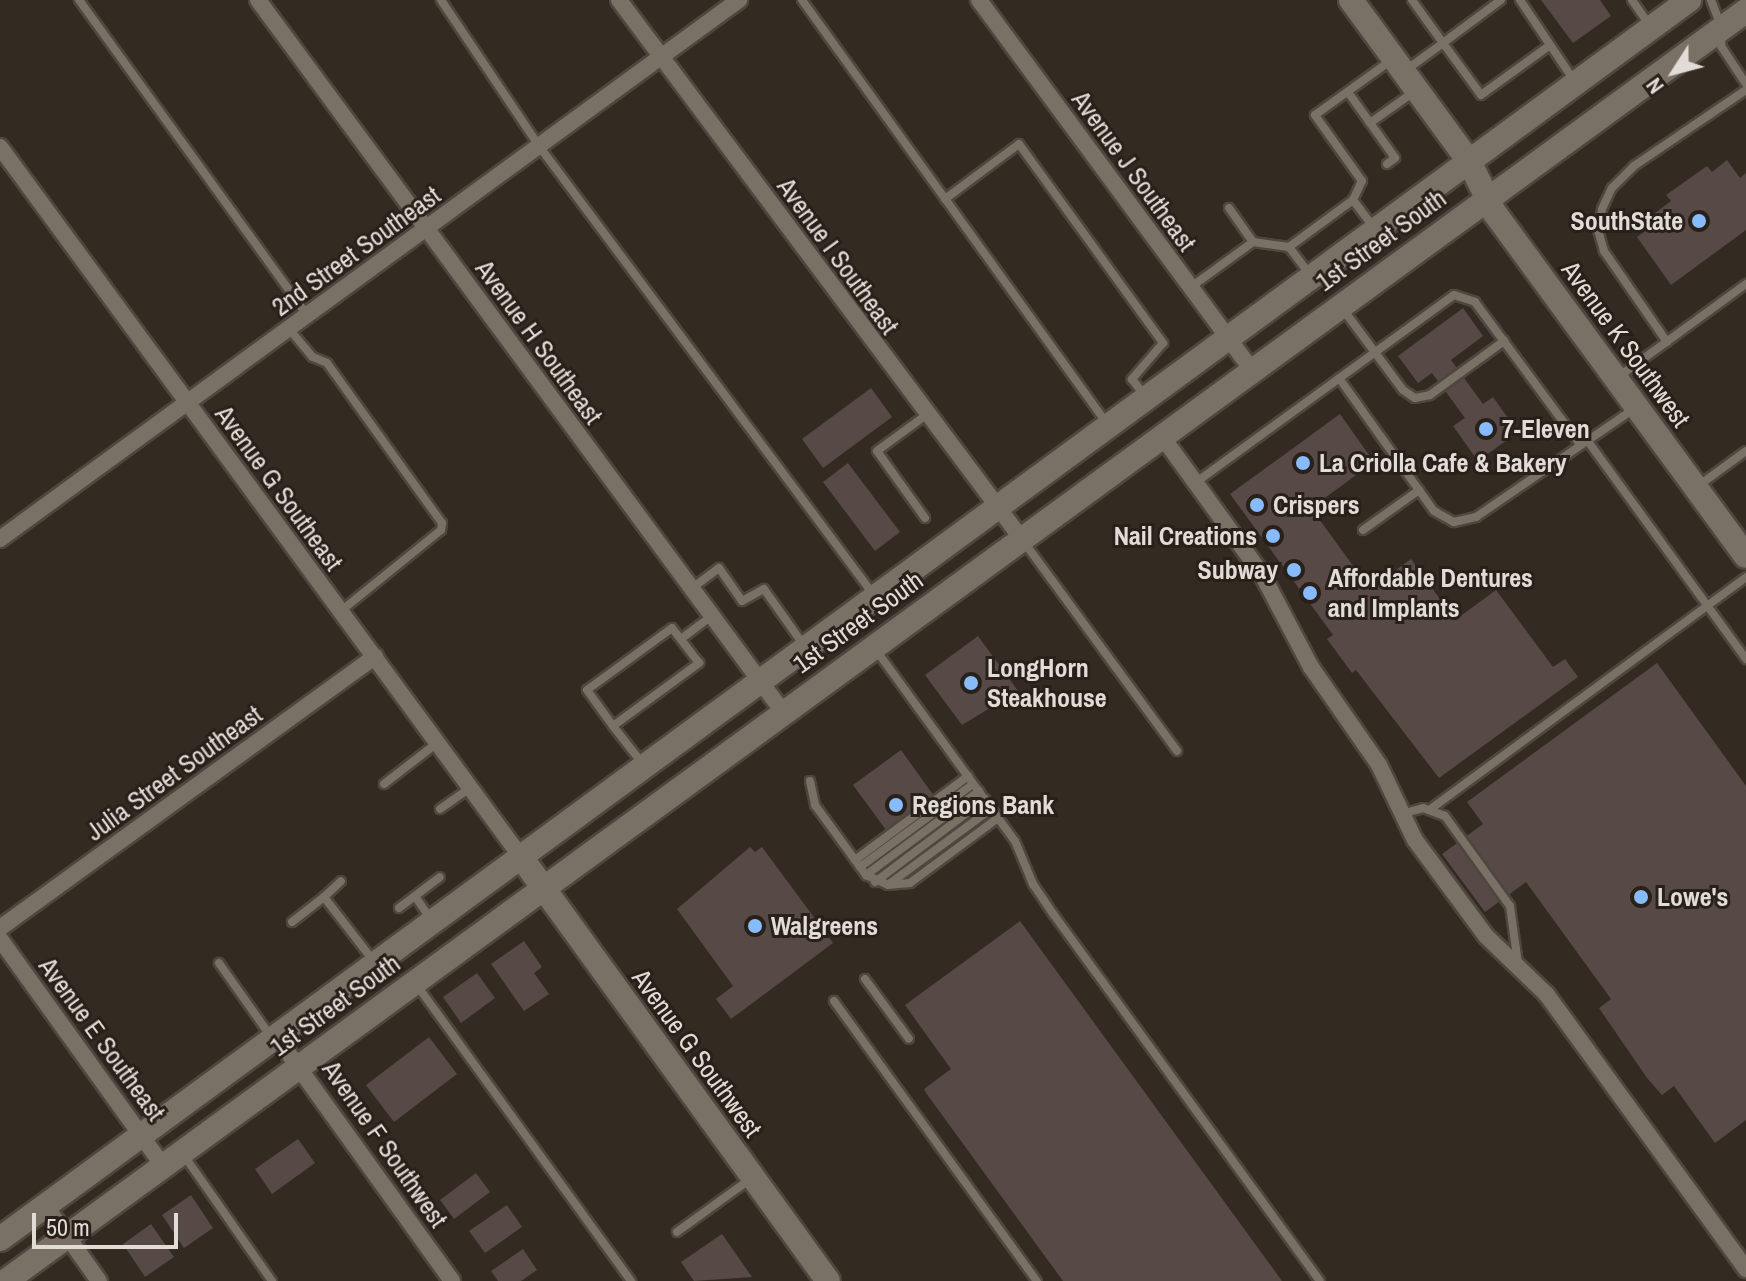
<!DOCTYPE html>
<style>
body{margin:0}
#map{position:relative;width:1746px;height:1281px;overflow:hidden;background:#332b22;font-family:"Archivo Narrow",sans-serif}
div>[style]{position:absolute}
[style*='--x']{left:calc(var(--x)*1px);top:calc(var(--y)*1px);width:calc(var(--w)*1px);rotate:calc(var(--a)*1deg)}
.building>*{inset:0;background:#574946}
.roads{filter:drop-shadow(2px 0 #4e4740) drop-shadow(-2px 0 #4e4740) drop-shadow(0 2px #4e4740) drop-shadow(0 -2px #4e4740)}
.lane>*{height:8px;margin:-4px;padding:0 4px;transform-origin:4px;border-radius:4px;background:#797066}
.street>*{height:16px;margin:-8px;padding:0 8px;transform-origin:8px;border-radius:8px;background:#797066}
.secondary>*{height:24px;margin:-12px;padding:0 12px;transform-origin:12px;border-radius:12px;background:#797066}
.dots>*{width:22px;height:22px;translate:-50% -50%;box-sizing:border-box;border:4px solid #292119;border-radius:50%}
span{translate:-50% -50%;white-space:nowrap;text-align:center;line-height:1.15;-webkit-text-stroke:6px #292119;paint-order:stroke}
.street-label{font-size:26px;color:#e1dcd6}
.poi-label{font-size:26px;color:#e1dcd6;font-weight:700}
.right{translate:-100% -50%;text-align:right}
.left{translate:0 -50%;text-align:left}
.north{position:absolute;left:1634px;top:32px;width:80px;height:80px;-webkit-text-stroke:6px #292119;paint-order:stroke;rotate:234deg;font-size:22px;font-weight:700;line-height:32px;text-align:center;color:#e1dcd6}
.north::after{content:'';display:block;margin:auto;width:28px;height:36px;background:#e1dcd6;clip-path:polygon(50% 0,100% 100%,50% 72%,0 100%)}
.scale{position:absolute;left:32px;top:1213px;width:146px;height:36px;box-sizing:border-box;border:4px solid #e1dcd6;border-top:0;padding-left:10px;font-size:24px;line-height:28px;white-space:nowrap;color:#e1dcd6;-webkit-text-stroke:6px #292119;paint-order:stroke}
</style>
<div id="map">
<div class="building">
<i style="clip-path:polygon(1541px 0,1600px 0,1611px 16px,1573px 43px)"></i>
<i style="clip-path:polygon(1727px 160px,1740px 178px,1746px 173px,1746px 230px,1671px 285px,1637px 237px,1655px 224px,1650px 217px,1671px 201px,1666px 195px,1707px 166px,1712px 172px)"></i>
<i style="clip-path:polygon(1463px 308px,1483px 336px,1451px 360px,1483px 404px,1493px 397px,1518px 432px,1478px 461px,1453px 426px,1465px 418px,1432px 373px,1418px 383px,1398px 356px)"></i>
<i style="clip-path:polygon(871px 388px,892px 417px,823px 468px,802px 439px)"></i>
<i style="clip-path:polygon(1340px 414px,1374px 462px,1311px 508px,1370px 589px,1411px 559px,1455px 620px,1496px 590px,1553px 667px,1565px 659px,1578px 677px,1439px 778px,1356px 670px,1352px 673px,1327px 639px,1333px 635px,1230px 494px)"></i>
<i style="clip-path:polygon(848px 463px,900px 532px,875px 551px,823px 482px)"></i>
<i style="clip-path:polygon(978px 636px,1018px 691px,962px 725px,925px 675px)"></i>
<i style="clip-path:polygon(1657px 663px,1746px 786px,1746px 1120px,1715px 1143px,1674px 1086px,1662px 1095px,1647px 1078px,1599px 1008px,1611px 999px,1526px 882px,1485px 912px,1442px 854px,1483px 824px,1467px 802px)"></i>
<i style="clip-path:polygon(901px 750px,934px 796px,924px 803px,951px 841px,929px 857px,902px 819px,886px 830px,853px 785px)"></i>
<i style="clip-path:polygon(750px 847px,755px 852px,762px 847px,833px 943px,731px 1019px,716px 999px,733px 986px,677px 909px)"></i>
<i style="clip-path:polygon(1020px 921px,1282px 1281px,1063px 1281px,926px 1093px,924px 1089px,951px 1069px,905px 1005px)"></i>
<i style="clip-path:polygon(524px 941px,542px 967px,534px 973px,549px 994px,524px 1011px,491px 964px)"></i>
<i style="clip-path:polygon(477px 973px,495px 998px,461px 1023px,443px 997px)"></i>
<i style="clip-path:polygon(429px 1037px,457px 1074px,394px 1122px,366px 1085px)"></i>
<i style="clip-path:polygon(298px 1139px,315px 1163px,272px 1194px,255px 1169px)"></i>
<i style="clip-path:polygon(476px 1173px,490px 1192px,454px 1219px,440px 1200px)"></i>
<i style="clip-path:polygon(191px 1195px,213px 1228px,184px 1248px,162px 1215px)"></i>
<i style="clip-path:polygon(507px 1205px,522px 1227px,485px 1253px,469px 1231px)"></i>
<i style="clip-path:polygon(151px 1224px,174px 1257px,145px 1277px,123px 1244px)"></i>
<i style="clip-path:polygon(722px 1234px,752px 1277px,694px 1281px,681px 1262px)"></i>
<i style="clip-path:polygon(523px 1249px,537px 1270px,521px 1281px,498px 1281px,491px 1271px)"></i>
</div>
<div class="roads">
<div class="lane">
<i style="--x:79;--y:0;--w:390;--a:54.1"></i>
<i style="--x:441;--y:0;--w:176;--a:56.1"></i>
<i style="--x:539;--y:146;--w:559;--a:53.29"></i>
<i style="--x:802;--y:0;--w:524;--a:54.25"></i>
<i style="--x:1412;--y:0;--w:53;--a:54.2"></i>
<i style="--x:1443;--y:43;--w:72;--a:-36.6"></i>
<i style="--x:1520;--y:0;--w:99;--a:56.1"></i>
<i style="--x:1632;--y:0;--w:32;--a:55"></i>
<i style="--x:1711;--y:0;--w:31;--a:69"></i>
<i style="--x:1722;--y:29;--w:17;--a:93"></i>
<i style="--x:1721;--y:46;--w:45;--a:56.7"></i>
<i style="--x:1406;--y:70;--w:46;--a:-36.1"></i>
<i style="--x:1443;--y:43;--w:64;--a:53.8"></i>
<i style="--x:1481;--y:95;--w:85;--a:-35.9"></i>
<i style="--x:1348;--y:92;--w:81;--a:54.5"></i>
<i style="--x:1395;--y:158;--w:10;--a:143"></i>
<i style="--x:1370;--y:123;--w:55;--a:-35.4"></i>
<i style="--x:945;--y:199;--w:92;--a:-36.6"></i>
<i style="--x:1019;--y:144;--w:246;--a:54.1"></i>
<i style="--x:1163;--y:343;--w:48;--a:130.7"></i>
<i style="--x:1132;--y:379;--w:21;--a:53"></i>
<i style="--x:1353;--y:200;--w:35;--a:53"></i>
<i style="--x:1229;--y:208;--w:42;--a:54.8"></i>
<i style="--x:1289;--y:247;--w:35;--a:53"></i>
<i style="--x:1191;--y:287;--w:77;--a:-36"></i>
<i style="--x:1253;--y:242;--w:36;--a:8"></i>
<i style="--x:1289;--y:247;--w:79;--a:-36.3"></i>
<i style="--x:1353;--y:200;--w:21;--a:-65"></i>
<i style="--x:1362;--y:181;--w:81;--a:-125.5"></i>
<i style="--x:1315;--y:115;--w:96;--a:-35.7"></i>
<i style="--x:1342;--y:308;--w:102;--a:53.4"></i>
<i style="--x:1403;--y:390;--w:14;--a:34"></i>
<i style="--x:1415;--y:398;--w:15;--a:-11"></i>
<i style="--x:1430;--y:395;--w:92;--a:-36.1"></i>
<i style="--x:290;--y:330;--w:35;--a:50"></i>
<i style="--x:313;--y:357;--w:15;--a:23"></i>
<i style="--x:327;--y:363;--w:197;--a:54.3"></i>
<i style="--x:442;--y:523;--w:7;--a:98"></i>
<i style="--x:441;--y:530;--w:129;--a:141"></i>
<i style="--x:1667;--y:342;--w:111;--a:-124.7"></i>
<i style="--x:1604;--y:251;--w:22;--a:-106"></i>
<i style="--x:1598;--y:230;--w:21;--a:-79"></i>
<i style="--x:1602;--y:209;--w:23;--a:-65"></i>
<i style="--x:1612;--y:188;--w:31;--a:-45"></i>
<i style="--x:1634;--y:166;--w:135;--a:-34.2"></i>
<i style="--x:1339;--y:378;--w:163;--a:54.5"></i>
<i style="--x:1434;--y:511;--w:23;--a:29"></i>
<i style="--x:1454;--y:522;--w:23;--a:-13"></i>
<i style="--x:1476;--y:517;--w:193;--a:-34.4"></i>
<i style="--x:1617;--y:378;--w:160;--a:-36.1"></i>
<i style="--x:1587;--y:440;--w:271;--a:54"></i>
<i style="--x:1195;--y:483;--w:320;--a:-36"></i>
<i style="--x:1454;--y:295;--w:22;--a:18"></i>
<i style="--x:1475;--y:302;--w:175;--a:53.6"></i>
<i style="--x:1698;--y:486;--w:59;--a:-36.1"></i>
<i style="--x:925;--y:518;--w:82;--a:-125.6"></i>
<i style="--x:877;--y:451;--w:61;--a:-36.3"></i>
<i style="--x:1363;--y:530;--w:69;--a:-35.5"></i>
<i style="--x:1024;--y:542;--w:259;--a:53.8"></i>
<i style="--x:691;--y:589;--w:35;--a:-37"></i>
<i style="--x:719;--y:568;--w:40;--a:55.1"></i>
<i style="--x:742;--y:601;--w:25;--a:-29"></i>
<i style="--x:764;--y:589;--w:71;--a:54.7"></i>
<i style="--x:681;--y:639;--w:38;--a:-37"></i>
<i style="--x:876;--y:650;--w:236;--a:54"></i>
<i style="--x:1015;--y:841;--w:47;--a:67.3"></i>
<i style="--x:1033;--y:884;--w:37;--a:56"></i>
<i style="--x:1054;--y:915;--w:452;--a:54"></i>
<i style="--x:613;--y:726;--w:107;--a:-36.2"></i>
<i style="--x:699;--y:663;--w:44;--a:-127.6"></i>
<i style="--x:672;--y:628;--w:105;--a:143.9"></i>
<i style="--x:587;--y:690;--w:44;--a:54.2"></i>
<i style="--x:613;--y:726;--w:37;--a:52"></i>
<i style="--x:636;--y:755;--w:13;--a:58"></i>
<i style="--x:810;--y:781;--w:25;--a:78"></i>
<i style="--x:815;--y:805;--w:87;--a:53.9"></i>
<i style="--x:866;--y:875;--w:24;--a:24"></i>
<i style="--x:888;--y:885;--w:22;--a:-5"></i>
<i style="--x:910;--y:883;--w:109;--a:-36.5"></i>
<i style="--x:384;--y:784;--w:67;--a:-37.7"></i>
<i style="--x:1432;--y:808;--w:390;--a:-36.3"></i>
<i style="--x:440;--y:809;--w:37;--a:-35"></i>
<i style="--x:1401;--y:814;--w:23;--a:-15"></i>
<i style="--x:1423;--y:808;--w:23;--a:20"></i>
<i style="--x:1445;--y:816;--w:111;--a:54.2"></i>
<i style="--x:1510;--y:906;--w:59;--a:82.1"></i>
<i style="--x:855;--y:860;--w:141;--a:-36.6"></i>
<i style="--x:860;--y:867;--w:140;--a:-36.3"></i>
<i style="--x:866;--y:875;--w:141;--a:-36.6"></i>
<i style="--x:875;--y:882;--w:138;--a:-37"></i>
<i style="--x:889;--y:884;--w:127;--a:-36.3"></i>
<i style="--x:415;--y:896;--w:30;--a:56"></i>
<i style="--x:324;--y:897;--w:23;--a:-43"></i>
<i style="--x:399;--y:908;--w:51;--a:-37.1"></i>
<i style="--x:292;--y:922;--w:41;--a:-38"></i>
<i style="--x:324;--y:897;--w:83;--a:52.3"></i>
<i style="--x:219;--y:963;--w:92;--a:54.8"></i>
<i style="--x:865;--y:979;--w:74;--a:53.7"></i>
<i style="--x:416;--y:984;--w:367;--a:54.1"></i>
<i style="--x:834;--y:1001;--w:346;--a:54.1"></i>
<i style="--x:183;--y:1154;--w:155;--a:55"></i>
<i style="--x:677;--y:1232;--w:92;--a:-35.8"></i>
</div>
<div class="street">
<i style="--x:258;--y:0;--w:885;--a:53.6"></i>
<i style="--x:619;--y:0;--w:672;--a:53.23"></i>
<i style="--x:979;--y:0;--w:458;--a:53.6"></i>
<i style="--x:0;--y:147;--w:881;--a:53.73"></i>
<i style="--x:1161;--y:435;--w:174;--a:54.1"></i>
<i style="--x:1263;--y:576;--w:103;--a:62.2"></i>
<i style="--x:1311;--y:667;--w:119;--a:55.2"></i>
<i style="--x:1379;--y:765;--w:83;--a:64.4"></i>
<i style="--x:1415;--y:840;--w:119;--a:53.5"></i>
<i style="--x:1486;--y:936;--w:85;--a:44"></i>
<i style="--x:1547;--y:995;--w:339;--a:54"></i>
<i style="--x:0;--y:539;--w:915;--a:-36.11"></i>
<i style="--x:0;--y:928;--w:463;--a:-35.9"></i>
<i style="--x:0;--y:939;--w:281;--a:54.3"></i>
<i style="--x:276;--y:1036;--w:302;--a:54.3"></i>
<i style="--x:45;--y:1205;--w:93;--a:54.6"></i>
</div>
<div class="secondary">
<i style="--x:1351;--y:0;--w:200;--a:53.8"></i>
<i style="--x:1469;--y:161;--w:57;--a:63.9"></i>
<i style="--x:1494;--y:212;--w:426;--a:53.8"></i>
<i style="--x:521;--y:857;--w:523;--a:54.09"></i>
<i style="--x:0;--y:1239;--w:2095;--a:-36.26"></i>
<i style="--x:6;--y:1281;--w:2154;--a:-36.13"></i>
</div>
</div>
<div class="dots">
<i style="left:1699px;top:221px;background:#87bbfb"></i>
<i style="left:1486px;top:429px;background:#87bbfb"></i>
<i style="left:1303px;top:463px;background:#87bbfb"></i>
<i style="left:1257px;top:505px;background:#87bbfb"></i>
<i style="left:1273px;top:536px;background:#87bbfb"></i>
<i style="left:1294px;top:570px;background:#87bbfb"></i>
<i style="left:1310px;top:593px;background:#87bbfb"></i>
<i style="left:971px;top:683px;background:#87bbfb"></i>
<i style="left:896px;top:805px;background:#87bbfb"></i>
<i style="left:1641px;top:897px;background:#87bbfb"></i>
<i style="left:755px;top:926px;background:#87bbfb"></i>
</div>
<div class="street-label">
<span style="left:1134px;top:171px;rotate:54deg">Avenue J Southeast</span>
<span style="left:1381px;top:240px;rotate:-36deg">1st Street South</span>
<span style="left:356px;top:251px;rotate:-36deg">2nd Street Southeast</span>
<span style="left:838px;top:256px;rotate:54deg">Avenue I Southeast</span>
<span style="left:539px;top:342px;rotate:54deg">Avenue H Southeast</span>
<span style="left:1626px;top:344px;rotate:54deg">Avenue K Southwest</span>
<span style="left:279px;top:488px;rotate:54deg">Avenue G Southeast</span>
<span style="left:858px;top:622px;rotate:-36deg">1st Street South</span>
<span style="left:174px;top:773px;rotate:-36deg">Julia Street Southeast</span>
<span style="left:335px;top:1005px;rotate:-36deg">1st Street South</span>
<span style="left:102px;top:1039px;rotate:54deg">Avenue E Southeast</span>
<span style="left:697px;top:1053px;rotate:54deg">Avenue G Southwest</span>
<span style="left:385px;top:1144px;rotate:55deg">Avenue F Southwest</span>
</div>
<div class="poi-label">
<span class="right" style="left:1683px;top:221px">SouthState</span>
<span class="left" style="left:1502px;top:429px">7-Eleven</span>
<span class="left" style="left:1319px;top:463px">La Criolla Cafe &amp; Bakery</span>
<span class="left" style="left:1273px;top:505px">Crispers</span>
<span class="right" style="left:1257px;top:536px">Nail Creations</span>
<span class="right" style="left:1278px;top:570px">Subway</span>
<span class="left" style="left:1328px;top:593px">Affordable Dentures<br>and Implants</span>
<span class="left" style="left:987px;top:683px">LongHorn<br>Steakhouse</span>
<span class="left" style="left:912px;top:805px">Regions Bank</span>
<span class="left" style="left:1657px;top:897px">Lowe's</span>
<span class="left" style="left:771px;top:926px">Walgreens</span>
</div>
<div class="north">N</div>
<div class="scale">50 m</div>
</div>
